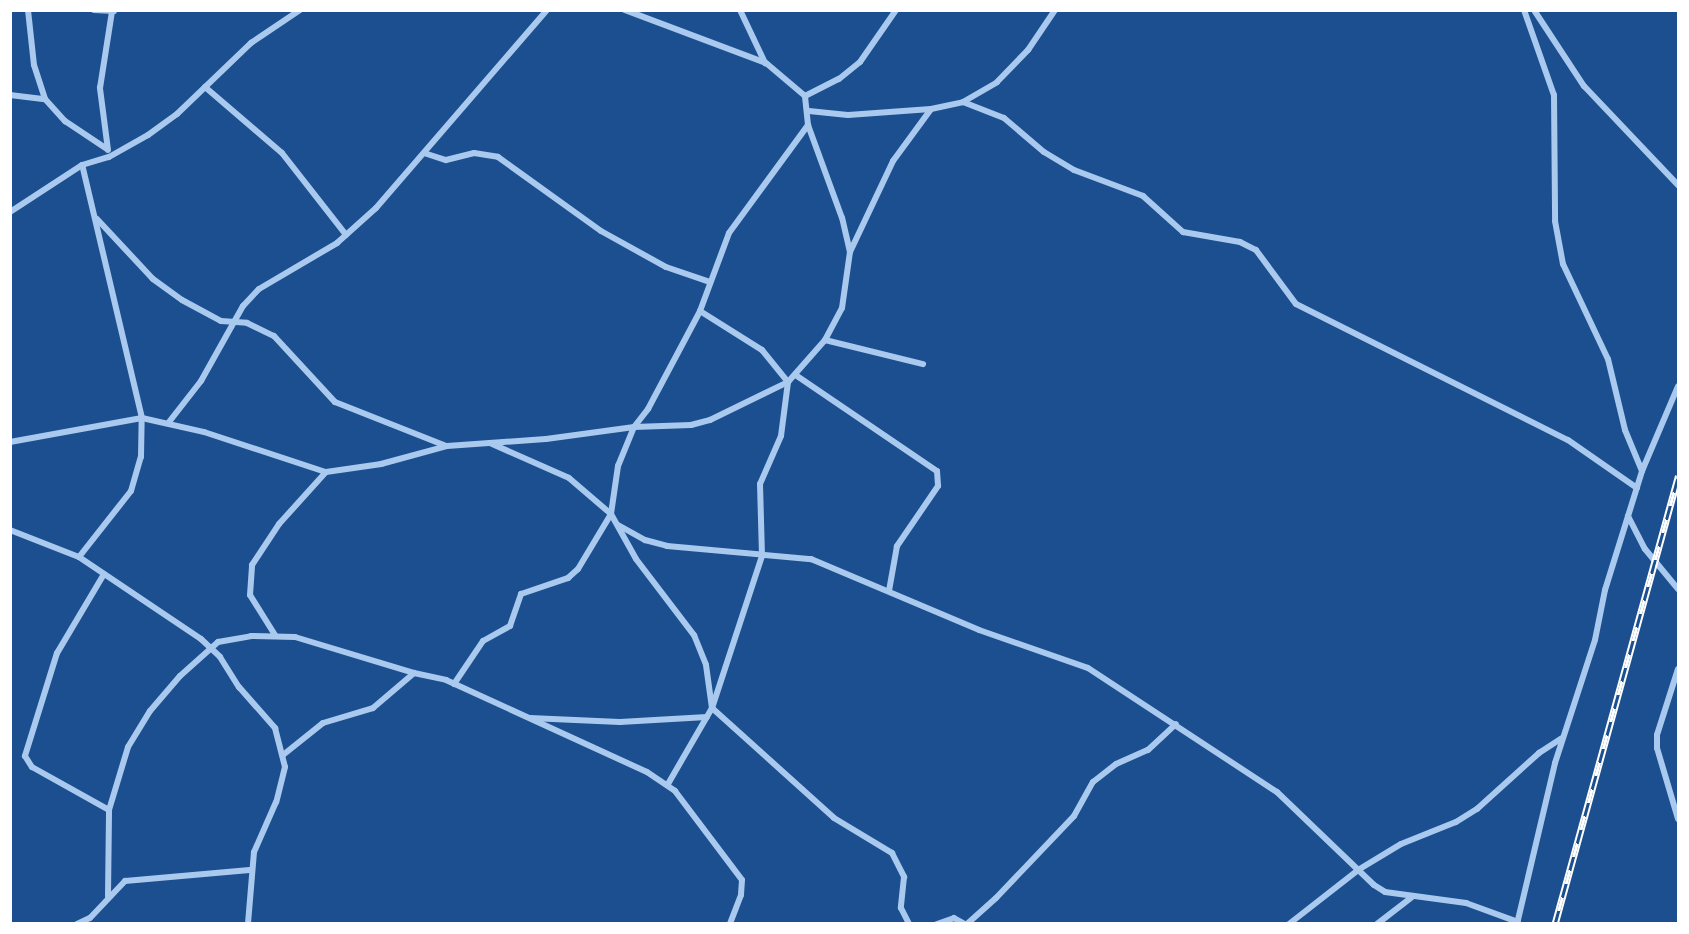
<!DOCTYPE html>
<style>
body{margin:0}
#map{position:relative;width:1689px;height:934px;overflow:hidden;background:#1b4f8f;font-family:Lato,sans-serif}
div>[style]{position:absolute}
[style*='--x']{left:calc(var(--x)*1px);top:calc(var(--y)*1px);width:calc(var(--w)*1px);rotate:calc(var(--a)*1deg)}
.street>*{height:6px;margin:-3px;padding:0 3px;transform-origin:3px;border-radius:3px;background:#a9c9ee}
.rail>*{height:7px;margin-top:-3.5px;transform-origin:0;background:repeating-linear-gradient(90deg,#1b4f8f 0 14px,#fff 0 28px);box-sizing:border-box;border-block:2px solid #fff}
span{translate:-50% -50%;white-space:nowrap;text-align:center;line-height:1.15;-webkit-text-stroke:4.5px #1b4f8f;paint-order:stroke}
.frame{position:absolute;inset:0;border:12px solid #fff;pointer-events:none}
</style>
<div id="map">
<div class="street">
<i style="--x:28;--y:10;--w:55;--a:83.8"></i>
<i style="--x:34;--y:65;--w:36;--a:72"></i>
<i style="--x:45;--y:99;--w:30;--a:48"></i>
<i style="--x:65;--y:121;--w:50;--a:33.7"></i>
<i style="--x:94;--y:10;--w:20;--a:3"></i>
<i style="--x:740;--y:10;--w:59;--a:64.7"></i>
<i style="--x:1524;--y:10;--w:90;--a:70.6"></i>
<i style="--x:1554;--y:95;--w:126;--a:89.5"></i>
<i style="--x:1555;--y:221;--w:44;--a:79.5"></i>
<i style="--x:1563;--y:264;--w:105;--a:64.7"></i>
<i style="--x:1608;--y:359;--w:73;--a:76.5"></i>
<i style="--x:1625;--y:430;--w:44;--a:67.5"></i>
<i style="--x:1534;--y:10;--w:91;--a:56.7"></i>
<i style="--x:1584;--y:86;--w:137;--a:46.5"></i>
<i style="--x:205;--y:87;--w:101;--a:40.6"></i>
<i style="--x:282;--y:153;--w:104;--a:52"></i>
<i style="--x:10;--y:95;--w:35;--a:7"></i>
<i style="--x:805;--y:96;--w:38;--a:-27"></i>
<i style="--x:839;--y:79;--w:27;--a:-39"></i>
<i style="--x:860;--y:62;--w:63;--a:-55.3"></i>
<i style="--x:963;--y:102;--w:44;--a:21.3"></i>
<i style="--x:1004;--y:118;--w:52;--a:40.4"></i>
<i style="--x:1044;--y:152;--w:35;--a:31"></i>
<i style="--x:1074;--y:170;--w:74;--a:20.6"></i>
<i style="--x:1143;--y:196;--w:54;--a:42"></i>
<i style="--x:1183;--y:232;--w:58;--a:10"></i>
<i style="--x:1240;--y:242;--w:18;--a:27"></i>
<i style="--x:1256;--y:250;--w:67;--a:53.5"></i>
<i style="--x:1296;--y:304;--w:304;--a:26.6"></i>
<i style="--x:1568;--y:440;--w:84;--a:34.8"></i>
<i style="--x:809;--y:111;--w:39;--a:6"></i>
<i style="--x:848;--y:115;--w:83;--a:-4.1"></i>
<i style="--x:931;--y:109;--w:33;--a:-12"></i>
<i style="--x:963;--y:102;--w:39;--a:-30"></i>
<i style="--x:997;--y:82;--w:45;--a:-45.9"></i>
<i style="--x:1028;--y:50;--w:48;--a:-56"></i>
<i style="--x:108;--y:150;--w:63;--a:-97.4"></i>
<i style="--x:100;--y:88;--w:78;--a:-81.1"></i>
<i style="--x:424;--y:153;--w:23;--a:18"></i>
<i style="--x:446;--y:160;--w:29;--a:-14"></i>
<i style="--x:474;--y:153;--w:24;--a:9"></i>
<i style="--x:498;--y:157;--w:127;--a:35.7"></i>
<i style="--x:601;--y:231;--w:74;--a:29"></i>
<i style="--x:666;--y:267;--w:46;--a:18.8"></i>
<i style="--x:10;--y:212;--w:86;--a:-33.1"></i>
<i style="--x:82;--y:165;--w:28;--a:-17"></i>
<i style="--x:109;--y:157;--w:45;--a:-29.4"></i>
<i style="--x:148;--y:135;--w:36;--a:-36"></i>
<i style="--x:177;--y:114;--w:103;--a:-43.8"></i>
<i style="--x:251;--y:43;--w:59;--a:-34"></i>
<i style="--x:97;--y:219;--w:82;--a:47"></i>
<i style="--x:153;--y:279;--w:36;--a:36"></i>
<i style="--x:182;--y:300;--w:44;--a:28.3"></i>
<i style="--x:221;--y:321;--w:26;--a:4"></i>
<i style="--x:247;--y:323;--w:30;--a:26"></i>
<i style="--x:274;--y:336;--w:90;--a:47.3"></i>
<i style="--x:335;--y:402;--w:119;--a:21.6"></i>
<i style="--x:850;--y:252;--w:101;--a:-64.7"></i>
<i style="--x:893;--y:161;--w:64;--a:-53.8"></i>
<i style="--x:700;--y:311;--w:73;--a:32.2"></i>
<i style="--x:762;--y:350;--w:41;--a:50.9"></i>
<i style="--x:788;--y:382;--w:54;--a:97.4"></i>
<i style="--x:781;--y:436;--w:52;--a:113.6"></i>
<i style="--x:760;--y:484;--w:72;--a:88.4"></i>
<i style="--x:762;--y:556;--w:160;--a:108.2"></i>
<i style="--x:712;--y:708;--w:164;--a:42"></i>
<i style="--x:834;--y:818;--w:68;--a:31.1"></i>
<i style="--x:892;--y:853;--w:27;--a:63"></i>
<i style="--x:904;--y:877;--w:31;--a:96"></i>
<i style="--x:901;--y:908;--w:18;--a:63"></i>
<i style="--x:825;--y:340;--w:101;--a:13.8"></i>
<i style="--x:797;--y:376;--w:169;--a:34.2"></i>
<i style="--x:937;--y:471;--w:15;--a:86"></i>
<i style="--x:938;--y:486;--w:73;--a:124.3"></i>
<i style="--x:897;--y:546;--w:46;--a:100.1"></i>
<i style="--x:169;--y:422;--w:52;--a:-52"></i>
<i style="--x:201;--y:381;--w:86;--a:-60.8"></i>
<i style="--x:243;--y:306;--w:23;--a:-47"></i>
<i style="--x:259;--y:289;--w:91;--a:-30.5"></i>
<i style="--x:337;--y:243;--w:52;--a:-41.9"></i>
<i style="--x:376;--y:208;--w:262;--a:-49.2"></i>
<i style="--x:10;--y:442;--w:134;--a:-10.3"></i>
<i style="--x:142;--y:418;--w:64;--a:12.7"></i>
<i style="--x:204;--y:432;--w:128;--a:18.2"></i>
<i style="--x:490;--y:443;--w:86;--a:23.9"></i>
<i style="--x:569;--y:478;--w:55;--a:40.6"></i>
<i style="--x:611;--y:514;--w:51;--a:60.9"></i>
<i style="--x:636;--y:559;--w:96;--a:52.7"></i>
<i style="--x:694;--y:635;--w:32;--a:68"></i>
<i style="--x:706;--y:665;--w:43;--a:82.1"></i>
<i style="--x:712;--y:708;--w:88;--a:120.1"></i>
<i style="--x:1628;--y:516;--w:37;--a:63"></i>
<i style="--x:1645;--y:549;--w:52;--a:50.5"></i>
<i style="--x:618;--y:525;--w:31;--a:29"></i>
<i style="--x:645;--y:540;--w:23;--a:15"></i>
<i style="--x:667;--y:546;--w:145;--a:5.2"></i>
<i style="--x:811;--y:559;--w:182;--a:22.9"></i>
<i style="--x:979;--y:630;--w:115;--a:19.2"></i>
<i style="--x:1088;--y:668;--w:226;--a:33.3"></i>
<i style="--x:1277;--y:792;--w:134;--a:43.8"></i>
<i style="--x:1374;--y:885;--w:13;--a:32"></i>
<i style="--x:1385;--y:892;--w:82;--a:7.7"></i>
<i style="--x:1466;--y:903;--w:55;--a:20.1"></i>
<i style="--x:10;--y:530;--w:74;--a:21.4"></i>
<i style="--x:79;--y:557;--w:147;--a:33.9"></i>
<i style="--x:201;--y:639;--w:26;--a:43"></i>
<i style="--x:220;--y:657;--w:36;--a:58"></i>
<i style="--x:239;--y:687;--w:55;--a:48.7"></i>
<i style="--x:275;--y:728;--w:40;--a:75.6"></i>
<i style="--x:285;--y:767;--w:36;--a:104"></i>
<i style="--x:276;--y:802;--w:55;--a:113.7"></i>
<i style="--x:254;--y:852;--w:72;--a:94.8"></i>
<i style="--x:79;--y:557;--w:84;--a:-51.8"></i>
<i style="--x:131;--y:491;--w:35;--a:-74"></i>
<i style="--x:141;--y:457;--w:39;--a:-89"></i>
<i style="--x:142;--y:418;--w:260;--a:-103.3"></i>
<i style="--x:104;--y:574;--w:92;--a:120.7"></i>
<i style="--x:57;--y:653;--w:108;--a:107.3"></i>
<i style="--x:25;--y:756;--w:13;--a:58"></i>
<i style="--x:32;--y:767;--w:88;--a:29.2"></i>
<i style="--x:275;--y:635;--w:47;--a:-122"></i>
<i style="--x:250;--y:595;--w:30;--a:-86"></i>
<i style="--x:252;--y:565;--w:49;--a:-56.6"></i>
<i style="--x:279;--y:524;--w:70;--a:-47.9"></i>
<i style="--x:326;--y:472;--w:56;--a:-8.3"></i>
<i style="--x:381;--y:464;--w:68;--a:-15.3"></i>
<i style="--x:447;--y:446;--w:99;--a:-4"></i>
<i style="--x:546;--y:439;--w:89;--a:-7.8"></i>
<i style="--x:634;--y:427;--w:23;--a:-52"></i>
<i style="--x:648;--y:409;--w:111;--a:-62"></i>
<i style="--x:700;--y:311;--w:83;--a:-69.6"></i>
<i style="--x:729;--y:233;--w:134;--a:-53.8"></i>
<i style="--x:808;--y:125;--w:29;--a:-96"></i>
<i style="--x:805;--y:96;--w:51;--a:-139.8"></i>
<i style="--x:766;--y:63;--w:151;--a:-159.4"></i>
<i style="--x:1678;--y:669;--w:69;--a:107.7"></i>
<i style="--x:1657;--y:735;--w:13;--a:90"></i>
<i style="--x:1657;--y:748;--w:74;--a:73.5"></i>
<i style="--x:454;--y:684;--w:52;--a:-56"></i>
<i style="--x:483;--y:641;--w:31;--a:-29"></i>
<i style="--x:510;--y:626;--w:34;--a:-71"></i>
<i style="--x:521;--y:594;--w:50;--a:-18.8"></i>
<i style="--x:568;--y:578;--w:13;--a:-42"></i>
<i style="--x:578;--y:569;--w:64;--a:-59"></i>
<i style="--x:611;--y:514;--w:49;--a:-81.7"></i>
<i style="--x:618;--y:466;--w:42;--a:-67.7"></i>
<i style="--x:634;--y:427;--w:57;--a:-2"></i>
<i style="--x:691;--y:425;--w:20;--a:-15"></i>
<i style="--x:710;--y:420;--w:87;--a:-26"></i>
<i style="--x:788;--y:382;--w:56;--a:-48.6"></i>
<i style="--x:825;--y:340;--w:36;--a:-62"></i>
<i style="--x:842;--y:308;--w:57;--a:-81.9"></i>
<i style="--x:850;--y:252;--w:35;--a:-103"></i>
<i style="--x:842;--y:218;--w:99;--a:-110.1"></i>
<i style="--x:530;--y:718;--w:90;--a:2.5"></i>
<i style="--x:620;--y:722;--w:87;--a:-3.3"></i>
<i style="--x:283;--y:755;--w:51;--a:-38.7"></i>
<i style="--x:323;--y:723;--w:52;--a:-16.7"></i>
<i style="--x:373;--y:708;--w:54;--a:-40.5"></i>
<i style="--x:414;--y:673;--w:33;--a:12"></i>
<i style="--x:446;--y:680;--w:221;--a:24.6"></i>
<i style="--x:647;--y:772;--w:34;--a:34"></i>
<i style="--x:675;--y:791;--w:111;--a:53"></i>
<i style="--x:742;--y:880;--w:15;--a:94"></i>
<i style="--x:741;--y:895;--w:31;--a:111"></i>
<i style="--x:108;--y:896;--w:86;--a:-89.3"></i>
<i style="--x:109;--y:810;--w:66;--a:-73.2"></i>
<i style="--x:128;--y:747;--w:42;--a:-58.6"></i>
<i style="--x:150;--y:711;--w:46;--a:-49.4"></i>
<i style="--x:180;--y:676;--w:51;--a:-41.8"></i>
<i style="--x:218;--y:642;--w:34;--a:-10"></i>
<i style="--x:251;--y:636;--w:44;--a:1.3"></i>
<i style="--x:295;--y:637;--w:124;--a:16.8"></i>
<i style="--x:77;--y:924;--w:14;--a:-25"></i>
<i style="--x:90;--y:918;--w:51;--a:-46.6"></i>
<i style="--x:125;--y:881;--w:125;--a:-5"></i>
<i style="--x:937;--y:924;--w:18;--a:-19"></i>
<i style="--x:954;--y:918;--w:13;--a:29"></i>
<i style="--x:967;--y:924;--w:39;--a:-42"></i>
<i style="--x:996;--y:898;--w:113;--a:-46.4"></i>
<i style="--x:1074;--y:816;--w:39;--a:-61"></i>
<i style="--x:1093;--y:782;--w:29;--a:-38"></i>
<i style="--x:1116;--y:764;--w:35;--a:-24"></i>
<i style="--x:1148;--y:750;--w:38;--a:-43"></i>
<i style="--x:1289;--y:924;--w:88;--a:-38"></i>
<i style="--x:1358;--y:870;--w:50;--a:-31.2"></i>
<i style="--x:1401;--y:844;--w:59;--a:-21.8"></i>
<i style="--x:1456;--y:822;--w:25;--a:-32"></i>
<i style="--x:1477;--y:809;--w:84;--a:-42.1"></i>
<i style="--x:1539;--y:753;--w:27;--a:-33"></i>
<i style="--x:1377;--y:924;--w:44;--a:-37.6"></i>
<i style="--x:1517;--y:924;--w:165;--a:-76.7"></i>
<i style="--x:1555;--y:763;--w:129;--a:-72"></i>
<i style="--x:1595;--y:640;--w:51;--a:-78.7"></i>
<i style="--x:1605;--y:590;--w:125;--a:-72.7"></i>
<i style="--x:1642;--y:471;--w:92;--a:-67"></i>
</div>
<div class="rail">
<i style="--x:1555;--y:924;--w:465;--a:-74.6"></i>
</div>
<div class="frame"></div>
</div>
